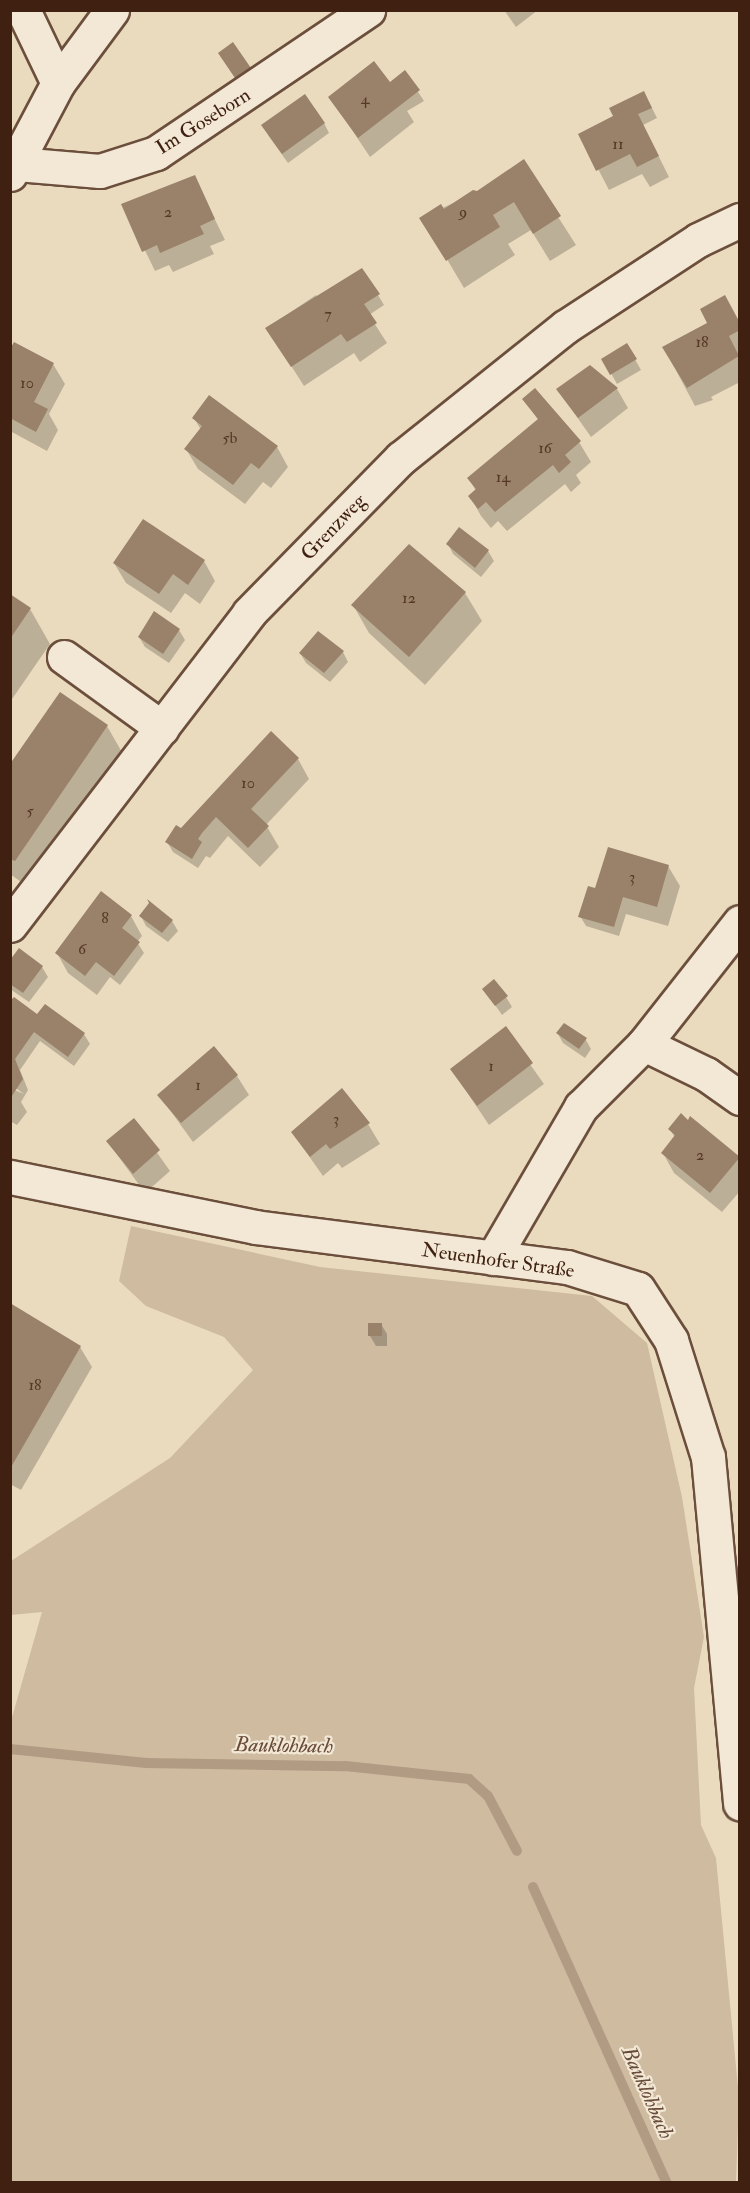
<!DOCTYPE html>
<meta charset="utf-8">
<style>
body{margin:0}
#map{position:relative;width:750px;height:2193px;overflow:hidden;background:#ebdbbe;font-family:"IM FELL Double Pica",serif}
div>[style]{position:absolute}
[style*='--x']{left:calc(var(--x)*1px);top:calc(var(--y)*1px);width:calc(var(--w)*1px);rotate:calc(var(--a)*1deg)}
.green>*{inset:0;background:#cebba0}
.shadow>*{inset:0;background:#0003}
.stream>*{height:10px;margin:-5px;padding:0 5px;transform-origin:5px;border-radius:5px;background:#b19b83}
.building>*{inset:0;background:#99816a}
.roads{filter:drop-shadow(2px 0 #6b4f3c) drop-shadow(-2px 0 #6b4f3c) drop-shadow(0 2px #6b4f3c) drop-shadow(0 -2px #6b4f3c)}
.minor>*{height:33px;margin:-16.5px;padding:0 16.5px;transform-origin:16.5px;border-radius:16.5px;background:#f2e8d5}
span{translate:-50% -50%;white-space:nowrap;text-align:center;line-height:1.15;-webkit-text-stroke:4.5px #f2e8d5;paint-order:stroke}
.number-label{font-size:16px;color:#563826}
.number-label span{-webkit-text-stroke-width:0}
.street-label{font-size:20px;color:#402010}
.water-label{font-size:21px;color:#684b38;font-style:italic}
.frame{position:absolute;inset:0;border:12px solid #402010;pointer-events:none}
</style>
<div id="map">
<div class="green">
<i style="clip-path:polygon(131px 1226px,320px 1267px,592px 1296px,647px 1343px,682px 1497px,704px 1637px,694px 1688px,701px 1825px,716px 1858px,739px 2098px,736px 2182px,11px 2182px,11px 1721px,42px 1612px,11px 1615px,11px 1561px,170px 1458px,253px 1370px,224px 1337px,146px 1306px,119px 1281px)"></i>
</div>
<div class="shadow">
<i style="clip-path:polygon(504px 10px,538px 10px,516px 27px)"></i>
<i style="clip-path:polygon(405px 72px,424px 101px,407px 111px,414px 122px,370px 157px,330px 97px,394px 90px)"></i>
<i style="clip-path:polygon(649px 102px,657px 118px,643px 125px,669px 177px,650px 187px,642px 174px,609px 190px,580px 134px)"></i>
<i style="clip-path:polygon(324px 123px,329px 133px,288px 163px,268px 135px)"></i>
<i style="clip-path:polygon(523px 162px,576px 245px,550px 261px,531px 230px,508px 244px,515px 255px,464px 288px,422px 217px,478px 192px)"></i>
<i style="clip-path:polygon(194px 177px,225px 240px,210px 246px,214px 254px,173px 272px,169px 265px,155px 271px,123px 205px)"></i>
<i style="clip-path:polygon(316px 295px,319px 299px,378px 295px,384px 305px,369px 315px,387px 343px,360px 362px,354px 353px,304px 386px,267px 328px)"></i>
<i style="clip-path:polygon(740px 323px,740px 382px,711px 397px,713px 400px,695px 406px,664px 348px)"></i>
<i style="clip-path:polygon(627px 345px,641px 370px,617px 384px,603px 359px)"></i>
<i style="clip-path:polygon(10px 352px,53px 364px,65px 384px,49px 414px,58px 430px,47px 451px,10px 431px)"></i>
<i style="clip-path:polygon(617px 389px,628px 408px,591px 437px,558px 390px)"></i>
<i style="clip-path:polygon(524px 399px,579px 442px,591px 462px,576px 475px,581px 483px,571px 492px,565px 484px,507px 531px,498px 521px,491px 528px,481px 516px,470px 496px,476px 491px,469px 479px,539px 421px)"></i>
<i style="clip-path:polygon(194px 418px,277px 447px,288px 467px,271px 488px,263px 482px,245px 504px,198px 469px,186px 449px,201px 430px)"></i>
<i style="clip-path:polygon(448px 544px,488px 551px,494px 561px,481px 577px,453px 554px)"></i>
<i style="clip-path:polygon(204px 561px,215px 581px,200px 604px,185px 593px,171px 613px,126px 583px,114px 563px)"></i>
<i style="clip-path:polygon(465px 593px,482px 621px,425px 685px,369px 633px,353px 605px)"></i>
<i style="clip-path:polygon(10px 595px,30px 609px,50px 644px,10px 702px)"></i>
<i style="clip-path:polygon(179px 630px,185px 640px,169px 663px,145px 647px,139px 637px)"></i>
<i style="clip-path:polygon(343px 652px,348px 662px,330px 682px,306px 663px,300px 653px)"></i>
<i style="clip-path:polygon(107px 726px,123px 754px,31px 889px,10px 874px,10px 767px)"></i>
<i style="clip-path:polygon(298px 759px,309px 779px,266px 825px,279px 847px,260px 867px,228px 836px,210px 858px,206px 856px,198px 868px,173px 852px,167px 842px)"></i>
<i style="clip-path:polygon(668px 866px,680px 886px,668px 926px,626px 914px,619px 936px,586px 926px,580px 916px,598px 891px)"></i>
<i style="clip-path:polygon(131px 916px,142px 936px,137px 942px,144px 953px,120px 985px,110px 977px,97px 995px,68px 973px,57px 953px)"></i>
<i style="clip-path:polygon(141px 916px,172px 921px,178px 931px,168px 942px,146px 926px)"></i>
<i style="clip-path:polygon(10px 963px,42px 967px,48px 977px,29px 1002px,10px 989px)"></i>
<i style="clip-path:polygon(484px 989px,506px 997px,512px 1007px,502px 1015px)"></i>
<i style="clip-path:polygon(10px 1004px,84px 1034px,90px 1044px,74px 1066px,40px 1041px,20px 1070px,28px 1090px,21px 1102px,27px 1112px,17px 1125px,10px 1121px,10px 1088px,24px 1094px,10px 1084px)"></i>
<i style="clip-path:polygon(505px 1029px,544px 1084px,489px 1125px,452px 1070px)"></i>
<i style="clip-path:polygon(558px 1034px,586px 1040px,591px 1049px,585px 1058px,563px 1043px)"></i>
<i style="clip-path:polygon(237px 1076px,249px 1095px,193px 1142px,159px 1095px)"></i>
<i style="clip-path:polygon(134px 1120px,170px 1171px,145px 1193px,108px 1142px)"></i>
<i style="clip-path:polygon(368px 1124px,380px 1144px,342px 1168px,338px 1163px,323px 1176px,292px 1132px)"></i>
<i style="clip-path:polygon(670px 1129px,739px 1158px,740px 1191px,722px 1212px,674px 1173px,663px 1153px,675px 1138px)"></i>
<i style="clip-path:polygon(10px 1305px,80px 1347px,92px 1367px,21px 1490px,10px 1484px)"></i>
<i style="clip-path:polygon(381px 1324px,387px 1334px,387px 1346px,376px 1346px,370px 1336px,370px 1325px)"></i>
</div>
<div class="stream">
<i style="--x:10;--y:1749;--w:137;--a:5.9"></i>
<i style="--x:146;--y:1763;--w:199;--a:0.9"></i>
<i style="--x:345;--y:1766;--w:125;--a:6"></i>
<i style="--x:469;--y:1779;--w:25;--a:42"></i>
<i style="--x:488;--y:1796;--w:62;--a:62.2"></i>
<i style="--x:533;--y:1887;--w:324;--a:65.7"></i>
</div>
<div class="building">
<i style="clip-path:polygon(233px 42px,253px 71px,237px 81px,218px 53px)"></i>
<i style="clip-path:polygon(374px 61px,390px 82px,405px 70px,420px 90px,358px 138px,328px 97px)"></i>
<i style="clip-path:polygon(644px 91px,652px 108px,638px 114px,659px 156px,637px 167px,630px 154px,596px 171px,578px 134px,613px 116px,609px 108px)"></i>
<i style="clip-path:polygon(305px 94px,325px 123px,282px 154px,261px 125px)"></i>
<i style="clip-path:polygon(524px 159px,561px 216px,533px 234px,514px 202px,493px 215px,500px 227px,446px 261px,419px 218px,441px 204px,444px 209px,473px 190px,477px 191px)"></i>
<i style="clip-path:polygon(195px 175px,215px 219px,200px 226px,204px 234px,160px 253px,157px 245px,142px 252px,121px 204px)"></i>
<i style="clip-path:polygon(362px 268px,380px 294px,364px 304px,377px 323px,347px 342px,341px 334px,291px 367px,265px 328px)"></i>
<i style="clip-path:polygon(725px 295px,740px 323px,740px 330px,729px 336px,739px 356px,687px 388px,662px 347px,707px 323px,700px 309px)"></i>
<i style="clip-path:polygon(14px 342px,54px 363px,34px 402px,48px 409px,36px 432px,10px 418px,10px 349px)"></i>
<i style="clip-path:polygon(627px 343px,637px 359px,610px 375px,601px 359px)"></i>
<i style="clip-path:polygon(590px 365px,618px 388px,578px 418px,556px 389px)"></i>
<i style="clip-path:polygon(535px 388px,581px 441px,565px 455px,571px 462px,559px 473px,553px 465px,495px 512px,486px 502px,478px 509px,468px 496px,476px 489px,467px 478px,538px 419px,522px 399px)"></i>
<i style="clip-path:polygon(209px 395px,278px 446px,259px 469px,251px 463px,233px 485px,184px 449px,202px 426px,192px 418px)"></i>
<i style="clip-path:polygon(143px 519px,205px 560px,188px 585px,173px 574px,159px 594px,113px 563px)"></i>
<i style="clip-path:polygon(459px 527px,489px 550px,475px 568px,446px 544px)"></i>
<i style="clip-path:polygon(409px 544px,466px 592px,409px 657px,351px 605px)"></i>
<i style="clip-path:polygon(10px 594px,31px 608px,10px 639px)"></i>
<i style="clip-path:polygon(154px 611px,180px 629px,163px 654px,138px 637px)"></i>
<i style="clip-path:polygon(318px 631px,344px 651px,324px 673px,299px 653px)"></i>
<i style="clip-path:polygon(60px 692px,108px 725px,15px 861px,10px 859px,10px 764px)"></i>
<i style="clip-path:polygon(271px 731px,299px 758px,251px 809px,269px 826px,248px 848px,216px 817px,202px 833px,198px 839px,202px 842px,192px 859px,165px 842px,176px 825px,181px 828px)"></i>
<i style="clip-path:polygon(608px 847px,669px 865px,657px 907px,623px 897px,614px 927px,578px 917px,588px 886px,595px 888px)"></i>
<i style="clip-path:polygon(101px 891px,132px 915px,122px 928px,140px 942px,114px 976px,96px 962px,85px 976px,55px 953px)"></i>
<i style="clip-path:polygon(147px 899px,173px 920px,162px 933px,139px 916px,149px 903px)"></i>
<i style="clip-path:polygon(19px 948px,43px 966px,23px 993px,10px 984px,10px 960px)"></i>
<i style="clip-path:polygon(494px 979px,508px 996px,495px 1006px,482px 989px)"></i>
<i style="clip-path:polygon(14px 997px,37px 1014px,45px 1004px,85px 1033px,68px 1057px,34px 1032px,15px 1059px,23px 1079px,10px 1099px,10px 1001px)"></i>
<i style="clip-path:polygon(564px 1023px,587px 1038px,579px 1049px,556px 1033px)"></i>
<i style="clip-path:polygon(506px 1026px,533px 1063px,477px 1106px,450px 1069px)"></i>
<i style="clip-path:polygon(214px 1046px,238px 1075px,181px 1123px,157px 1095px)"></i>
<i style="clip-path:polygon(342px 1088px,370px 1123px,330px 1149px,326px 1144px,310px 1157px,291px 1132px)"></i>
<i style="clip-path:polygon(681px 1113px,688px 1120px,690px 1116px,740px 1157px,710px 1193px,661px 1153px,675px 1135px,668px 1129px)"></i>
<i style="clip-path:polygon(134px 1118px,160px 1150px,133px 1174px,106px 1141px)"></i>
<i style="clip-path:polygon(10px 1303px,81px 1346px,10px 1469px)"></i>
<i style="clip-path:polygon(368px 1323px,382px 1323px,382px 1336px,368px 1336px)"></i>
</div>
<div class="roads">
<div class="minor">
<i style="--x:23;--y:10;--w:81;--a:64.4"></i>
<i style="--x:17;--y:164;--w:83;--a:4.8"></i>
<i style="--x:100;--y:171;--w:59;--a:-17.8"></i>
<i style="--x:156;--y:153;--w:256;--a:-34"></i>
<i style="--x:10;--y:174;--w:103;--a:-62.2"></i>
<i style="--x:58;--y:83;--w:91;--a:-53.5"></i>
<i style="--x:64;--y:657;--w:121;--a:35.9"></i>
<i style="--x:10;--y:925;--w:393;--a:-52.5"></i>
<i style="--x:249;--y:613;--w:217;--a:-45.6"></i>
<i style="--x:401;--y:458;--w:210;--a:-38.6"></i>
<i style="--x:565;--y:327;--w:159;--a:-33.2"></i>
<i style="--x:698;--y:240;--w:47;--a:-25.5"></i>
<i style="--x:644;--y:1044;--w:69;--a:25.8"></i>
<i style="--x:706;--y:1074;--w:42;--a:35.2"></i>
<i style="--x:10;--y:1177;--w:250;--a:11.5"></i>
<i style="--x:255;--y:1227;--w:315;--a:7.3"></i>
<i style="--x:567;--y:1267;--w:74;--a:17.2"></i>
<i style="--x:638;--y:1289;--w:61;--a:57.1"></i>
<i style="--x:671;--y:1340;--w:123;--a:72.5"></i>
<i style="--x:708;--y:1457;--w:348;--a:84.7"></i>
<i style="--x:493;--y:1258;--w:175;--a:-59.8"></i>
<i style="--x:581;--y:1107;--w:89;--a:-45"></i>
<i style="--x:644;--y:1044;--w:155;--a:-51.8"></i>
</div>
</div>
<div class="number-label">
<span style="left:365px;top:99px">4</span>
<span style="left:618px;top:144px">11</span>
<span style="left:168px;top:212px">2</span>
<span style="left:463px;top:212px">9</span>
<span style="left:328px;top:314px">7</span>
<span style="left:702px;top:342px">18</span>
<span style="left:27px;top:383px">10</span>
<span style="left:230px;top:438px">5b</span>
<span style="left:545px;top:448px">16</span>
<span style="left:503px;top:477px">14</span>
<span style="left:409px;top:598px">12</span>
<span style="left:248px;top:783px">10</span>
<span style="left:30px;top:811px">5</span>
<span style="left:632px;top:877px">3</span>
<span style="left:105px;top:918px">8</span>
<span style="left:82px;top:949px">6</span>
<span style="left:491px;top:1066px">1</span>
<span style="left:198px;top:1085px">1</span>
<span style="left:336px;top:1119px">3</span>
<span style="left:700px;top:1155px">2</span>
<span style="left:35px;top:1385px">18</span>
</div>
<div class="street-label">
<span style="left:203px;top:121px;rotate:-32deg">Im Goseborn</span>
<span style="left:333px;top:527px;rotate:-46deg">Grenzweg</span>
<span style="left:498px;top:1260px;rotate:8deg">Neuenhofer Straße</span>
</div>
<div class="water-label">
<span style="left:284px;top:1746px;rotate:1deg">Bauklohbach</span>
<span style="left:647px;top:2093px;rotate:66deg">Bauklohbach</span>
</div>
<div class="frame"></div>
</div>
